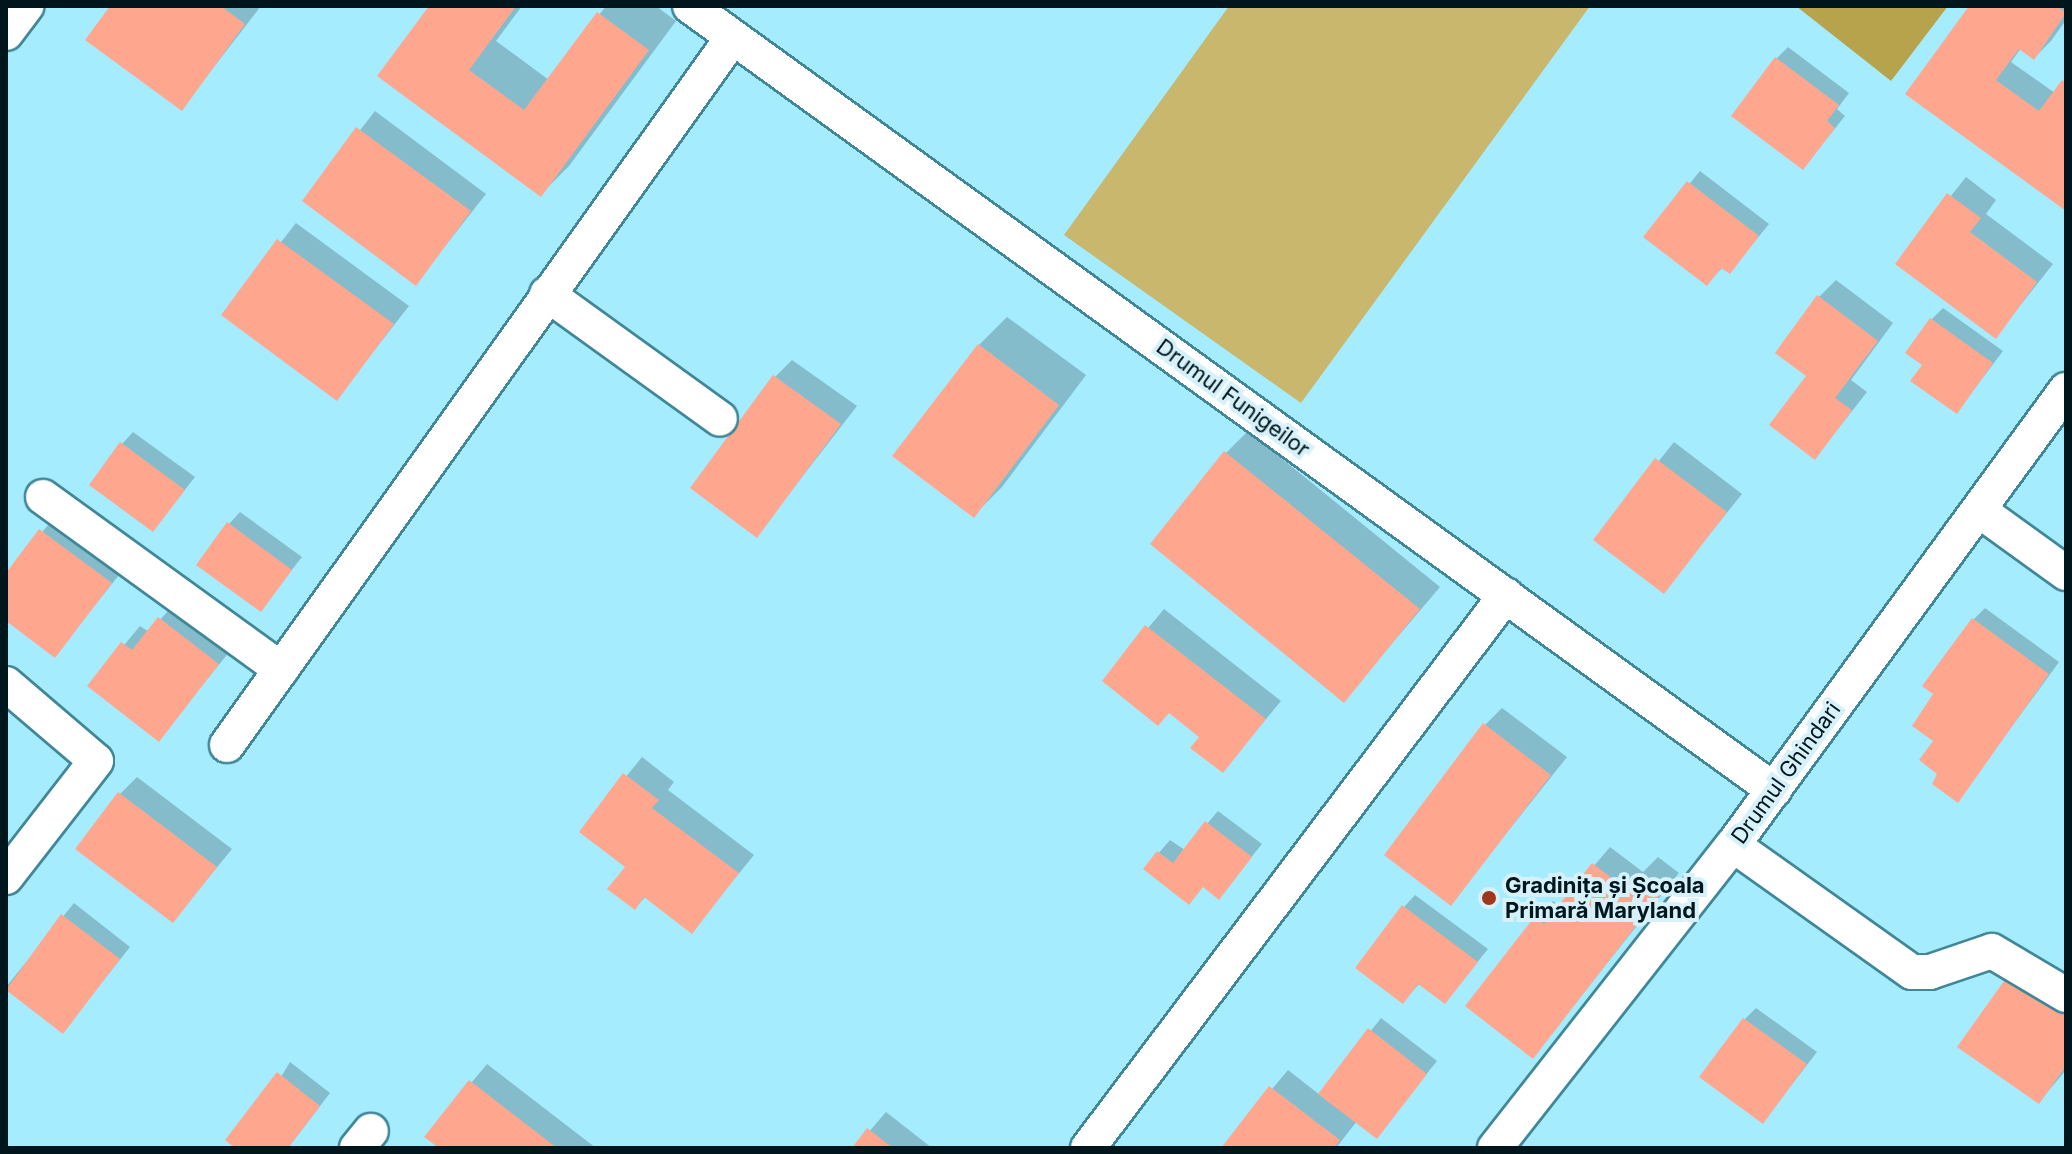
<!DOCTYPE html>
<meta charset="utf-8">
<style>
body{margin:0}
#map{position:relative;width:2072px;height:1154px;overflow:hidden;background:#a5ecff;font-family:Inter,sans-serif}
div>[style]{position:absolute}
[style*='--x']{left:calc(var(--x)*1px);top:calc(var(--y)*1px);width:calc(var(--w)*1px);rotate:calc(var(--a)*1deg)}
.green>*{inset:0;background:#c8b76d}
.forest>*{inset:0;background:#b7a34c}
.shadow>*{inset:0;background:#0003}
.building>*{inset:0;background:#fea68e}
.roads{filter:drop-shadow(2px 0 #418798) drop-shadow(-2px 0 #418798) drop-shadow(0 2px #418798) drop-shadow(0 -2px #418798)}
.street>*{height:34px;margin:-17px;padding:0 17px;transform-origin:17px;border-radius:17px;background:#fff}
.dots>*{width:22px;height:22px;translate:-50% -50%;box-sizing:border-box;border:4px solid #d6f1f9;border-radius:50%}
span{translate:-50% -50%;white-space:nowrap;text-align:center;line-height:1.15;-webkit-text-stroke:8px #d6f1f9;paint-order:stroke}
.street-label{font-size:22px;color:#00161d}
.poi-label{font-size:22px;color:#00161d;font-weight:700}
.left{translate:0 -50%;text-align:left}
.frame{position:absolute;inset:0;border:8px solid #00161d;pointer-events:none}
</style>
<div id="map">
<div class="green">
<i style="clip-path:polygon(1229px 6px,1590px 6px,1301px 403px,1064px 235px)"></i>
</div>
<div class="forest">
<i style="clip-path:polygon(1796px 6px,1948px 6px,1891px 81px)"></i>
</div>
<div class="shadow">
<i style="clip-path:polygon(112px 6px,261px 6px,182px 108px)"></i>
<i style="clip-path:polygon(431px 6px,522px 6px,496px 41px,549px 80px,606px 6px,656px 6px,676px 21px,569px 166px,541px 194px)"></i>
<i style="clip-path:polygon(1971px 6px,2066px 6px,2066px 20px,2051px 41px,2034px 58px,2021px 48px,2011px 62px,2055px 93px,2066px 79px,2066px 209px,1908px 93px)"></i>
<i style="clip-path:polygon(1788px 47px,1849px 93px,1837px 109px,1845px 116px,1803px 168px,1777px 58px)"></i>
<i style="clip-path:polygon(375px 111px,486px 194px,416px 283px,305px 201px)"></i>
<i style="clip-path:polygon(1700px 171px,1769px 224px,1730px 272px,1723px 267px,1707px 284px,1646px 237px)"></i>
<i style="clip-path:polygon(1966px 177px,1996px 200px,1986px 214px,2053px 264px,1996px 336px,1897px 264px)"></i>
<i style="clip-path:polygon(296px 223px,409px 306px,337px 398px,224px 315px)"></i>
<i style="clip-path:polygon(1836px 280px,1893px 323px,1851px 380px,1867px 392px,1815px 458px,1819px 297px)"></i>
<i style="clip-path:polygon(1943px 308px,2003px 351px,1957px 412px,1924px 364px,1932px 319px)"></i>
<i style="clip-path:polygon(1007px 317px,1086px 375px,1002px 487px,974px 515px,979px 345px)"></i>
<i style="clip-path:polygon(792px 360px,857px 406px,757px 535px,775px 377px)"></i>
<i style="clip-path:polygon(1248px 431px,1440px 587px,1344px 700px,1226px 453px)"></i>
<i style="clip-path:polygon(133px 432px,195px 477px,153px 530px,122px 444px)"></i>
<i style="clip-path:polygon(1674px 442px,1742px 494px,1664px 591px,1596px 540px)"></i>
<i style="clip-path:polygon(240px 512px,302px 557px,260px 610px,229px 524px)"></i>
<i style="clip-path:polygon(58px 513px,127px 565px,55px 655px,6px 619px,6px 576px)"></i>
<i style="clip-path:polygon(176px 602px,234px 646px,159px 739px,90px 686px,140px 626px,149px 632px)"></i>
<i style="clip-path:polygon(1985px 608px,2059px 662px,1958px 800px,1940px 774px,1936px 740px,1973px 620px)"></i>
<i style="clip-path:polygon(1164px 609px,1281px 701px,1223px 771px,1202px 737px,1170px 712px,1104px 681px)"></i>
<i style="clip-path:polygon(1502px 708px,1567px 757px,1451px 903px,1485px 725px)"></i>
<i style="clip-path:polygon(642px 757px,674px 782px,668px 790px,754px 855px,692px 931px,646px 896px,635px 908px,628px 867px,581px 832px)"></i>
<i style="clip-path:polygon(137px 777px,232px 849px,173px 921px,120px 794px)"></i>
<i style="clip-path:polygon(1218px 811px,1262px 844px,1219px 897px,1204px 885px,1189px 902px,1146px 868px,1170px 840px,1185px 850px)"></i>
<i style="clip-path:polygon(1610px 847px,1643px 872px,1658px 857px,1679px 873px,1533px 1056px,1536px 918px,1553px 901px,1560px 906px)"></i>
<i style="clip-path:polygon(1415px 895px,1488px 949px,1445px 1002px,1420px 983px,1403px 1002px,1404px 907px)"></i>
<i style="clip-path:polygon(74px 903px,130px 947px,63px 1031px,6px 987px)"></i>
<i style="clip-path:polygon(2066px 985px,2066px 1070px,2039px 1102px)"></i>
<i style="clip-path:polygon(1756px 1008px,1817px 1052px,1763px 1122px,1745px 1019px)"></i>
<i style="clip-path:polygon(1381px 1018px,1437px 1061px,1377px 1136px,1357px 1121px,1336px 1148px,1223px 1148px,1288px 1070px,1320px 1095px)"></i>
<i style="clip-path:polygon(290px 1062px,330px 1093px,288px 1148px,238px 1148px)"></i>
<i style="clip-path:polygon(487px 1064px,596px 1148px,442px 1148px,427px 1136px)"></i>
<i style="clip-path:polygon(886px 1112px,932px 1148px,855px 1148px)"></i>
</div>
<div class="building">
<i style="clip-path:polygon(110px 6px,221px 6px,245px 24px,182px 111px,85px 40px)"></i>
<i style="clip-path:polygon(429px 6px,516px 6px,469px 70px,524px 110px,597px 12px,649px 50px,541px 197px,377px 76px)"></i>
<i style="clip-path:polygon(1969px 6px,2057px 6px,2066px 13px,2034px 60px,2019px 49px,1996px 80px,2039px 111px,2062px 80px,2066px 83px,2066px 211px,1905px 94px)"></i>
<i style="clip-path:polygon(1775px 57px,1839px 105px,1827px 121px,1835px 128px,1803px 170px,1731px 116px)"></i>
<i style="clip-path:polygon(356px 127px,471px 211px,416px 286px,302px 201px)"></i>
<i style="clip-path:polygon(1687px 181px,1759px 236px,1730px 274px,1721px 268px,1707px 286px,1643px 237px)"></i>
<i style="clip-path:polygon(1947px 193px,1981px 218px,1970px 232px,2037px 282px,1996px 339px,1895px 264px)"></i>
<i style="clip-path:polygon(277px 239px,394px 324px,337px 401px,221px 315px)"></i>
<i style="clip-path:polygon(1817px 295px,1878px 341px,1835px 398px,1852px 410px,1815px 460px,1769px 425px,1806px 376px,1775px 353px)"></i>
<i style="clip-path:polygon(1930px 318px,1993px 363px,1957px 414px,1910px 381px,1922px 365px,1905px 353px)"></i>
<i style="clip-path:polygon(978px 344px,1059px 405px,974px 518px,892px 456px)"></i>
<i style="clip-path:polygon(773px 375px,841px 424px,757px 538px,690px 488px)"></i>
<i style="clip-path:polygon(120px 442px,185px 490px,153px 532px,89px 485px)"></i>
<i style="clip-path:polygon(1224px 451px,1420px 609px,1344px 703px,1150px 544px)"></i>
<i style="clip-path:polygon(1655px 458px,1727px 512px,1664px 594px,1593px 540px)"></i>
<i style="clip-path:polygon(227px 522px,292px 570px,261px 612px,196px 565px)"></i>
<i style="clip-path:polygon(39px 529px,112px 583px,55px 658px,6px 621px,6px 573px)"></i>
<i style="clip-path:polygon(158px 617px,219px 664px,159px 742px,87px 686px,121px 642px,132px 650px)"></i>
<i style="clip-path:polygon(1972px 618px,2049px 674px,1958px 803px,1932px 784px,1937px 774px,1919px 760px,1933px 741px,1912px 726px,1933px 694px,1922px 686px)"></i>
<i style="clip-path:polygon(1145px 625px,1266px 719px,1223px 773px,1190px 748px,1199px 737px,1169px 713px,1158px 726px,1102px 681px)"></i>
<i style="clip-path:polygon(1483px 723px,1551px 775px,1451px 906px,1384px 855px)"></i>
<i style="clip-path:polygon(623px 773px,659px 800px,652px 808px,739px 873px,692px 934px,644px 897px,635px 910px,607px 889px,625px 867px,579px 832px)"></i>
<i style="clip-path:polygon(118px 792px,217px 867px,173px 923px,75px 849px)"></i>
<i style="clip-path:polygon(1205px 821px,1252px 857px,1219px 900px,1203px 887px,1189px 905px,1143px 869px,1157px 851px,1173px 863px)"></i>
<i style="clip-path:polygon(1592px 863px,1626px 889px,1639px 873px,1663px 891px,1533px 1059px,1465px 1006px,1535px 916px,1544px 924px)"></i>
<i style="clip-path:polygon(1402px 905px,1478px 962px,1445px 1004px,1418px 984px,1403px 1004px,1355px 968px)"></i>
<i style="clip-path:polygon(61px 914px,120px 959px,63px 1034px,6px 990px)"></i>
<i style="clip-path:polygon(2009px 974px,2066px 1014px,2066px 1066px,2039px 1104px,1957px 1047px)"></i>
<i style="clip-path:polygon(1743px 1018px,1807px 1064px,1763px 1124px,1699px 1077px)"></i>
<i style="clip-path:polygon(1368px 1028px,1427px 1074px,1377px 1139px,1318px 1094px)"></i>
<i style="clip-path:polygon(277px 1072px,320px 1106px,288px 1148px,235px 1148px,225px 1140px)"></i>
<i style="clip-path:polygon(469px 1080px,557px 1148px,439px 1148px,424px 1137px)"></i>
<i style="clip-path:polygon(1269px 1086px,1340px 1140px,1334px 1148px,1221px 1148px)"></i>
<i style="clip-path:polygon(867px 1128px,893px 1148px,852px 1148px)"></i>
</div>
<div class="roads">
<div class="street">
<i style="--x:690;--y:6;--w:1338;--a:35.88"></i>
<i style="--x:6;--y:33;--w:34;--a:-53"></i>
<i style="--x:547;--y:294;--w:213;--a:35.8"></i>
<i style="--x:43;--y:497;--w:294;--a:35.9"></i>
<i style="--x:1980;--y:511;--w:106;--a:35.8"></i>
<i style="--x:6;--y:684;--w:118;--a:40.5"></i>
<i style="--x:96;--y:761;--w:147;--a:127.8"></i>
<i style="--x:227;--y:745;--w:870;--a:-54.45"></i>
<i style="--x:1733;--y:845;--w:219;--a:35.4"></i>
<i style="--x:1912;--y:972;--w:18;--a:0"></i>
<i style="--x:1930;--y:972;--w:65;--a:-18.7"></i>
<i style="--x:1992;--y:951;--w:86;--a:30.7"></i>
<i style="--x:357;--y:1148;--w:22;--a:-51"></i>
<i style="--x:1088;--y:1148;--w:693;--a:-52.92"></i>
<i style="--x:1495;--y:1148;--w:385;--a:-51.9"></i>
<i style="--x:1733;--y:845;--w:564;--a:-53.8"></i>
</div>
</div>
<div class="dots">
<i style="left:1489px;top:898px;background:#9f3718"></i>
</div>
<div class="street-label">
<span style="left:1233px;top:398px;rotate:36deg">Drumul Funigeilor</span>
<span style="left:1786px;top:773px;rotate:-54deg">Drumul Ghindari</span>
</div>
<div class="poi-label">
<span class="left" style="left:1505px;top:898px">Gradinița și Școala<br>Primară Maryland</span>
</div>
<div class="frame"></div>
</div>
